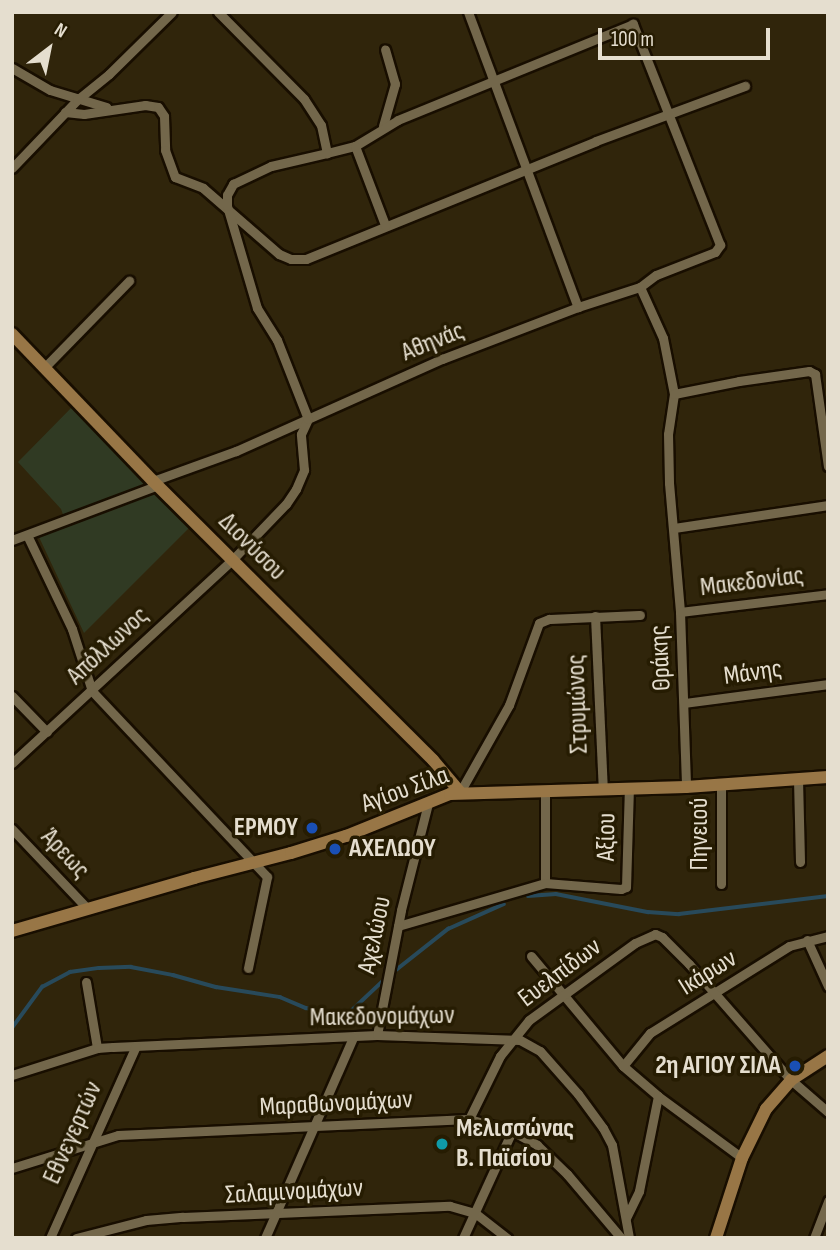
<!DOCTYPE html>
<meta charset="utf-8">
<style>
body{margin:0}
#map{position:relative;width:840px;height:1250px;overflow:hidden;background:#30250b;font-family:"Sofia Sans Condensed",sans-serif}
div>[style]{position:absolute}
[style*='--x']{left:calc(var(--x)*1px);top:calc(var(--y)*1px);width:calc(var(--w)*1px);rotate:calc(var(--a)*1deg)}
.green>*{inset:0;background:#303a23}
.stream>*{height:3.5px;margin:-1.75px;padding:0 1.75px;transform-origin:1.75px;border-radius:1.75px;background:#284a5b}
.roads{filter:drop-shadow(2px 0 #180e00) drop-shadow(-2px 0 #180e00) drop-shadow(0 2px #180e00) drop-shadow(0 -2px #180e00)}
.street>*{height:9px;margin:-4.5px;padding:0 4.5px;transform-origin:4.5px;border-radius:4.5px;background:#73674b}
.secondary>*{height:12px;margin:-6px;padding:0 6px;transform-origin:6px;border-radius:6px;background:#987646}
.dots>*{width:19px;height:19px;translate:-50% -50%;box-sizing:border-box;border:4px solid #261c02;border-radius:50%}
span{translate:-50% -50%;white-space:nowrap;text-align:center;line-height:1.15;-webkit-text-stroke:7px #261c02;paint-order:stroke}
.street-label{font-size:26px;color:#e5decf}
.poi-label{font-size:26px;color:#e5decf;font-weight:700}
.right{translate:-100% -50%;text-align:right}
.left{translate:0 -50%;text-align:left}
.frame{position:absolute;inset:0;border:14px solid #e5decf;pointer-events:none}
.north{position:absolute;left:14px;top:14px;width:70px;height:70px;-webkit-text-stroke:5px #261c02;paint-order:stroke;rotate:32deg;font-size:19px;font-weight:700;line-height:28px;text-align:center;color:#e5decf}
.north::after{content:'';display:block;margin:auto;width:24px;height:32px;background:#e5decf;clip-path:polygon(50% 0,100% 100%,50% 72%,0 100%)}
.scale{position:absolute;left:598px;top:28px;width:172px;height:32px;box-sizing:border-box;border:4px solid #e5decf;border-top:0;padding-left:9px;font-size:21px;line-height:24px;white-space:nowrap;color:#e5decf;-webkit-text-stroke:5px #261c02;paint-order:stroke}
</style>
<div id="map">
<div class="green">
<i style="clip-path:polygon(73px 406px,191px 526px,84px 633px,38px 535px,66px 523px,61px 509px,18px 462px)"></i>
</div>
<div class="stream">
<i style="--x:528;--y:896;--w:28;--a:-4"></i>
<i style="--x:556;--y:894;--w:94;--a:11.1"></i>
<i style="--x:648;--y:912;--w:31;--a:4"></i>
<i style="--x:679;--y:914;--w:150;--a:-6.9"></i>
<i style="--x:391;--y:974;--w:73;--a:-38.3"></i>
<i style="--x:448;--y:929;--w:61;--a:-24.1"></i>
<i style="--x:12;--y:1028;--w:51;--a:-53.8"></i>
<i style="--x:42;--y:987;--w:32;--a:-28"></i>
<i style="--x:70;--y:972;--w:29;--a:-8"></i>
<i style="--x:99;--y:968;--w:32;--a:-2"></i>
<i style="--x:131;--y:967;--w:43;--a:10.8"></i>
<i style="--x:173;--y:975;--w:45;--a:15.6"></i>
<i style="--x:216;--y:987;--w:65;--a:8.9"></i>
<i style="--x:280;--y:997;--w:28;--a:23"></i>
<i style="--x:306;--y:1008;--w:32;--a:9"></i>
<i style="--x:338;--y:1013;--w:13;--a:-9"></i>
<i style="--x:351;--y:1011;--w:47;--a:-43.3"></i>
</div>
<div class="roads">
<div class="street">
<i style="--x:218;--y:12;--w:122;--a:45.3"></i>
<i style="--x:304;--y:99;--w:31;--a:57"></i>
<i style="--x:321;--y:125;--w:29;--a:78"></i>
<i style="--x:327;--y:153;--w:29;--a:-14"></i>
<i style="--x:468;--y:12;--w:315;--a:69.6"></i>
<i style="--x:12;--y:68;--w:44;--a:30.1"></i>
<i style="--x:50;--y:90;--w:59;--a:16.9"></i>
<i style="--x:65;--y:112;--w:19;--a:6"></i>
<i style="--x:84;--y:114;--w:62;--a:-8.4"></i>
<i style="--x:145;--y:105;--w:13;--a:9"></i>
<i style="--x:158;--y:107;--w:11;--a:56"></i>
<i style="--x:164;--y:116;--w:34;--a:88"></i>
<i style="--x:165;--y:150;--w:29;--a:70"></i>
<i style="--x:175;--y:177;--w:30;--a:21"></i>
<i style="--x:203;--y:188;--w:101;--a:41"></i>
<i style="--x:279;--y:254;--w:13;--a:23"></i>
<i style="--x:291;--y:259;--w:15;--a:0"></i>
<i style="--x:306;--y:259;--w:313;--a:-22.1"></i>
<i style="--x:596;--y:141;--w:159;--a:-20.3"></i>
<i style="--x:383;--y:126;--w:44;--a:-74.1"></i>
<i style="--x:395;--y:84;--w:36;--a:-106"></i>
<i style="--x:12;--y:168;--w:94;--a:-46.3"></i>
<i style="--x:77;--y:100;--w:41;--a:-39.1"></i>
<i style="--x:109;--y:74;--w:88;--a:-44.5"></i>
<i style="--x:640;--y:287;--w:56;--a:65.7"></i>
<i style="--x:663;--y:338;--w:57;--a:78.9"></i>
<i style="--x:674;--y:394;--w:40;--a:98.5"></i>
<i style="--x:668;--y:434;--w:49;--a:88.8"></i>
<i style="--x:669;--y:483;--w:129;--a:85.1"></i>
<i style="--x:680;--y:612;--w:175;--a:88"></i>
<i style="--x:44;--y:368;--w:122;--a:-45.7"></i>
<i style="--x:674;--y:394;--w:66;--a:-11.3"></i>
<i style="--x:739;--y:381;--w:71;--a:-8.1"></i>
<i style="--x:809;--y:371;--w:7;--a:27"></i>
<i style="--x:815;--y:374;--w:93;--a:82"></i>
<i style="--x:153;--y:481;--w:88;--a:-19.9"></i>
<i style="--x:236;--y:451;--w:226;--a:-24.1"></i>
<i style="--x:442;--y:359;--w:146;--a:-20.9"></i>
<i style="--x:578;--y:307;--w:65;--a:-17.9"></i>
<i style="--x:640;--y:287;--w:20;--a:-37"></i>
<i style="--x:656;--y:275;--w:63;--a:-21.3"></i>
<i style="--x:715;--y:252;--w:9;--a:-54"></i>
<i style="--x:720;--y:245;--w:238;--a:-111.5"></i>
<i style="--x:633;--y:24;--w:254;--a:157.8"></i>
<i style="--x:398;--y:120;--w:50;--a:148.8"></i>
<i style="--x:355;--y:146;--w:85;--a:69.2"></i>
<i style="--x:674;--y:528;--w:156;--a:-8.5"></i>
<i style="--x:27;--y:535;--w:104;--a:64.4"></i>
<i style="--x:72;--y:629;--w:65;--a:72.1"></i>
<i style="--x:92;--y:691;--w:255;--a:46.7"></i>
<i style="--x:267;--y:877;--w:93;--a:101.8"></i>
<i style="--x:12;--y:540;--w:156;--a:-20.6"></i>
<i style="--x:680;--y:612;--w:149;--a:-6.9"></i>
<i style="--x:595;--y:616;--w:173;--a:87.4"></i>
<i style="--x:12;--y:696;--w:50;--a:45.8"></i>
<i style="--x:684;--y:703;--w:145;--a:-7.5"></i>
<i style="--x:12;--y:763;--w:301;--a:-42.7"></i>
<i style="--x:233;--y:559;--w:76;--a:-46.1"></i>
<i style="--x:286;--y:504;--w:18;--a:-56"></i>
<i style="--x:296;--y:489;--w:21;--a:-67"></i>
<i style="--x:304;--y:470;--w:36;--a:-95"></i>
<i style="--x:301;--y:434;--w:17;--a:-65"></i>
<i style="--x:308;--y:419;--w:85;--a:-111.4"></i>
<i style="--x:277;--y:340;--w:38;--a:-122"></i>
<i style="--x:257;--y:308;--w:106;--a:-106.4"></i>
<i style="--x:227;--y:206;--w:11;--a:-90"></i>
<i style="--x:227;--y:195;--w:13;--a:-61"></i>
<i style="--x:233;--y:184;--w:42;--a:-25.3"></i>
<i style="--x:271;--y:166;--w:57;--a:-13.1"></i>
<i style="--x:798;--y:779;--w:83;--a:88.6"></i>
<i style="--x:721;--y:783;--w:101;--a:90"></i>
<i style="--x:545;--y:790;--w:93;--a:90"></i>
<i style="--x:460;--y:792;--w:100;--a:-60.6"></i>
<i style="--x:509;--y:705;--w:87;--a:-69.9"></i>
<i style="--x:539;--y:623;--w:11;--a:-22"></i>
<i style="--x:549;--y:619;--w:91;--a:-2.5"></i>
<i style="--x:12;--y:829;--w:110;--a:46.5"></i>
<i style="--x:398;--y:926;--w:153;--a:-16.3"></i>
<i style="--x:545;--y:883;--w:76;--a:4.5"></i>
<i style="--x:621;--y:889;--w:5;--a:-22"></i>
<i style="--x:626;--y:887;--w:99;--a:-88.3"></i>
<i style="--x:807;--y:940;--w:51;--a:65.5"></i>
<i style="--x:531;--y:956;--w:143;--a:50.1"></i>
<i style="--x:623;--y:1066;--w:46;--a:40.6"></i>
<i style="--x:658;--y:1096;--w:104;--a:36.4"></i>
<i style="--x:86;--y:982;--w:67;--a:80.5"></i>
<i style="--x:377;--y:1035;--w:127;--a:-79.1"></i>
<i style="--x:401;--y:910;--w:110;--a:-75.8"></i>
<i style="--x:623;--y:1066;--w:43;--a:-50.7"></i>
<i style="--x:650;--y:1033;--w:164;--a:-32"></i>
<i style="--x:789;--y:946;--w:40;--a:-14.4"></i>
<i style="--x:12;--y:1075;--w:89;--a:-17.6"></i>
<i style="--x:97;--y:1048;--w:16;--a:-4"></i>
<i style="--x:113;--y:1047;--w:264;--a:-2.6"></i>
<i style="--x:377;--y:1035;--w:143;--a:2"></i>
<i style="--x:520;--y:1040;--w:23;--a:29"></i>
<i style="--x:540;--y:1051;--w:57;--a:48.5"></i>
<i style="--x:578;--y:1094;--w:42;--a:53.7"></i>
<i style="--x:603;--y:1128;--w:19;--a:62"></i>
<i style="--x:612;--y:1145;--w:95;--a:79.6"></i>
<i style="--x:469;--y:1119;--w:70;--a:-63.8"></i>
<i style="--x:500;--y:1056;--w:46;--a:-51.1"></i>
<i style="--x:529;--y:1020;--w:131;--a:-36"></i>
<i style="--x:635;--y:943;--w:22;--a:-24"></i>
<i style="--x:655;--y:934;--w:8;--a:23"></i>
<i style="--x:662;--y:937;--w:38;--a:45"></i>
<i style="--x:689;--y:964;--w:154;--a:48.7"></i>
<i style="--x:791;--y:1080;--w:49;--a:40.9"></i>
<i style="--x:12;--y:1168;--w:111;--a:-17.3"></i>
<i style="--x:118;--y:1135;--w:351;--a:-2.6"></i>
<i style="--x:469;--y:1119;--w:45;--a:15.6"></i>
<i style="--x:512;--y:1131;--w:29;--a:29"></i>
<i style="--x:537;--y:1145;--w:42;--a:44"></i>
<i style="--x:567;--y:1174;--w:84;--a:49.8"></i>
<i style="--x:626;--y:1218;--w:30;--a:-64"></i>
<i style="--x:639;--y:1191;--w:97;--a:-78.7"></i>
<i style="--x:50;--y:1238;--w:210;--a:-65.9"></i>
<i style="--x:76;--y:1238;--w:72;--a:-14.4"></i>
<i style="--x:146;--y:1220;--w:37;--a:-5"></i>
<i style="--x:183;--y:1217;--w:267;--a:-2.4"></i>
<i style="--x:450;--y:1206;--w:26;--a:16"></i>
<i style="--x:475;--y:1213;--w:41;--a:38"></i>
<i style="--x:265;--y:1238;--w:219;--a:-66.3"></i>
<i style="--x:463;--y:1238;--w:118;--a:-65.4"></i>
<i style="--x:814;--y:1238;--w:40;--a:-69"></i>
</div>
<div class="secondary">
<i style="--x:12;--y:334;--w:204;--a:46.2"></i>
<i style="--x:153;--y:481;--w:395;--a:44.9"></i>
<i style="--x:433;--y:760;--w:42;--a:49.8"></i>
<i style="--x:12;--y:931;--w:190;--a:-16.2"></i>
<i style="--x:194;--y:878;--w:100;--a:-14.5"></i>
<i style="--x:291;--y:853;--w:58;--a:-17.2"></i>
<i style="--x:346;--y:836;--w:112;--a:-22"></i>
<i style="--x:450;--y:794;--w:236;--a:-1.7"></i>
<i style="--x:686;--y:787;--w:142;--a:-4"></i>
<i style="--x:716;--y:1238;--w:84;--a:-72"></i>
<i style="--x:742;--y:1158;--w:55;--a:-63.9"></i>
<i style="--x:766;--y:1109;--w:38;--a:-49"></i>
<i style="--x:791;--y:1080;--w:44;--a:-33"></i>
</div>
</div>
<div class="dots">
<i style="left:312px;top:828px;background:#1a4fb4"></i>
<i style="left:335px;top:849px;background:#1a4fb4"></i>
<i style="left:795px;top:1066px;background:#1a4fb4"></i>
<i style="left:442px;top:1144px;background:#0f9aa8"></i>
</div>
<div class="street-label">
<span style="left:433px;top:342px;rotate:-22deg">Αθηνάς</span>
<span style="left:252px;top:547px;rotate:45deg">Διονύσου</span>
<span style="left:752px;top:582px;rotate:-7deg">Μακεδονίας</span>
<span style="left:108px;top:646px;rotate:-43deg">Απόλλωνος</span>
<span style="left:661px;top:658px;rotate:-93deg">Θράκης</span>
<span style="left:753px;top:673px;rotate:-8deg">Μάνης</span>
<span style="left:578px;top:704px;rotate:-92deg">Στρυμώνος</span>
<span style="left:405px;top:790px;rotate:-20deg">Αγίου Σίλα</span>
<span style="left:700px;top:834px;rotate:-90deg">Πηνειού</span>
<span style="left:607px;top:837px;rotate:-89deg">Αξίου</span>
<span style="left:65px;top:854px;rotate:47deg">Άρεως</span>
<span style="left:375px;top:935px;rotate:-78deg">Αχελώου</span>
<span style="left:560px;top:973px;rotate:-37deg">Ευελπίδων</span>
<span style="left:708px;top:973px;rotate:-32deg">Ικάρων</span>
<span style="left:382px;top:1017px;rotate:-1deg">Μακεδονομάχων</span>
<span style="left:336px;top:1104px;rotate:-3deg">Μαραθωνομάχων</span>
<span style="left:73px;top:1133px;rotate:-66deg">Εθνεγερτών</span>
<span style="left:294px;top:1192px;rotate:-3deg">Σαλαμινομάχων</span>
</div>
<div class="poi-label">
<span class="right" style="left:298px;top:828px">ΕΡΜΟΥ</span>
<span class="left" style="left:349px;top:849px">ΑΧΕΛΩΟΥ</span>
<span class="right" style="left:781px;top:1066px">2η ΑΓΙΟΥ ΣΙΛΑ</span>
<span class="left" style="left:456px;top:1144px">Μελισσώνας<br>B. Παϊσίου</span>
</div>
<div class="frame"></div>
<div class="north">N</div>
<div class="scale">100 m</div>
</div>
